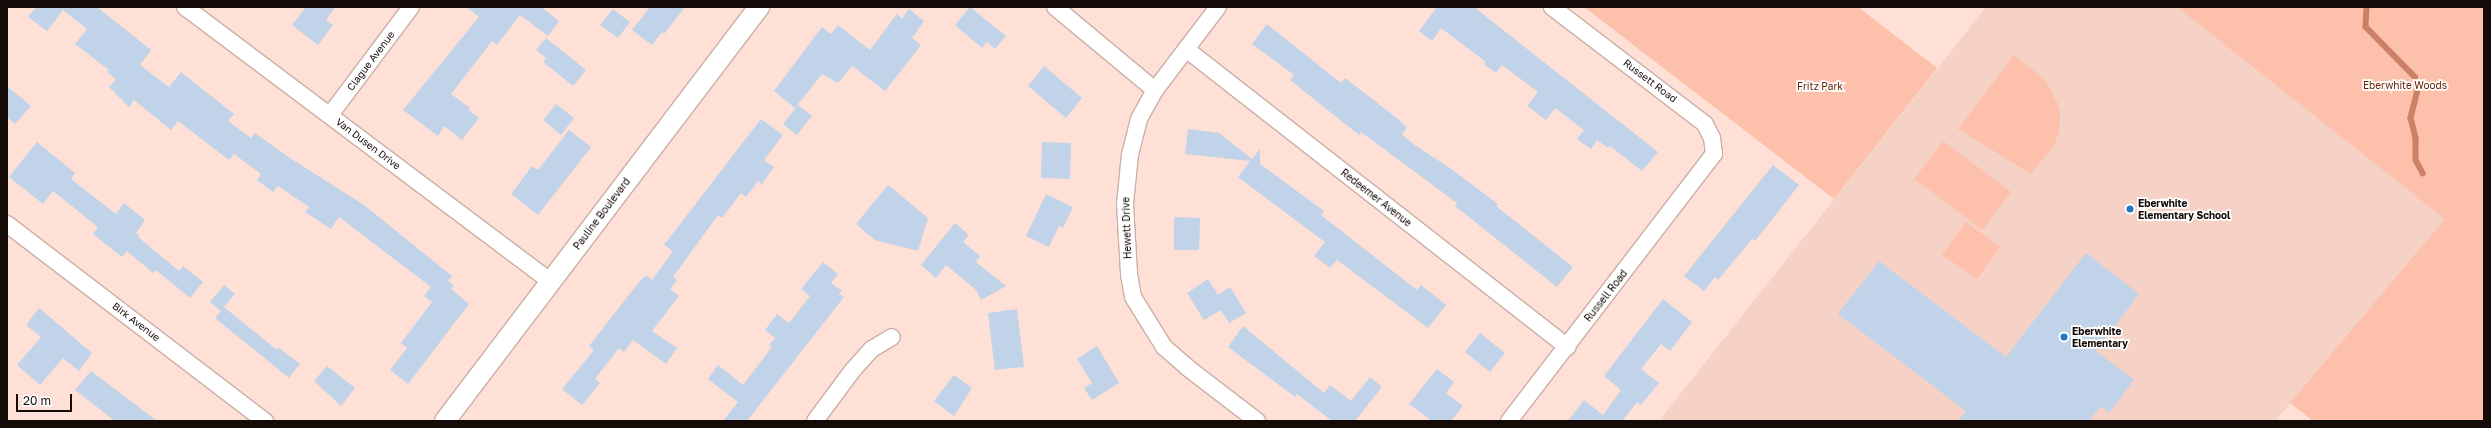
<!DOCTYPE html>
<style>
body{margin:0}
#map{position:relative;width:2491px;height:428px;overflow:hidden;background:#fee0d6;font-family:"Golos Text",sans-serif}
div>[style]{position:absolute}
[style*='--x']{left:calc(var(--x)*1px);top:calc(var(--y)*1px);width:calc(var(--w)*1px);rotate:calc(var(--a)*1deg)}
.built>*{inset:0;background:#f6d1c5}
.green>*{inset:0;background:#fcc0ab}
.stream>*{height:5.5px;margin:-2.75px;padding:0 2.75px;transform-origin:2.75px;border-radius:2.75px;background:#cc8167}
.building>*{inset:0;background:#c0d3e8}
.roads{filter:drop-shadow(1px 0 #cbafa6) drop-shadow(-1px 0 #cbafa6) drop-shadow(0 1px #cbafa6) drop-shadow(0 -1px #cbafa6)}
.minor>*{height:16px;margin:-8px;padding:0 8px;transform-origin:8px;border-radius:8px;background:#fff}
.tertiary>*{height:20px;margin:-10px;padding:0 10px;transform-origin:10px;border-radius:10px;background:#fff}
.dots>*{width:11px;height:11px;translate:-50% -50%;box-sizing:border-box;border:2px solid #fff;border-radius:50%}
span{translate:-50% -50%;white-space:nowrap;text-align:center;line-height:1.15;-webkit-text-stroke:3.5px #fff;paint-order:stroke}
.street-label{font-size:10px;color:#150c09}
.park-label{font-size:10px;color:#662206}
.poi-label{font-size:10px;color:#150c09;font-weight:700}
.left{translate:0 -50%;text-align:left}
.frame{position:absolute;inset:0;border:8px solid #150c09;pointer-events:none}
.scale{position:absolute;left:16px;top:394px;width:56px;height:18px;box-sizing:border-box;border:2px solid #150c09;border-top:0;padding-left:5px;font-size:12px;line-height:14px;white-space:nowrap;color:#150c09;-webkit-text-stroke:3px #fff;paint-order:stroke}
</style>
<div id="map">
<div class="built">
<i style="clip-path:polygon(1986px 7px,2177px 7px,2446px 219px,2275px 421px,1659px 421px)"></i>
</div>
<div class="green">
<i style="clip-path:polygon(1584px 7px,1858px 7px,1937px 68px,1834px 199px)"></i>
<i style="clip-path:polygon(2177px 7px,2484px 7px,2484px 421px,2313px 421px,2290px 403px,2445px 219px)"></i>
<i style="clip-path:polygon(2014px 55px,2044px 79px,2057px 102px,2060px 113px,2059px 132px,2054px 145px,2031px 174px,1958px 129px)"></i>
<i style="clip-path:polygon(1943px 141px,2011px 192px,1982px 230px,1914px 179px)"></i>
<i style="clip-path:polygon(1966px 222px,2000px 247px,1977px 279px,1942px 255px)"></i>
</div>
<div class="stream">
<i style="--x:2367;--y:7;--w:20;--a:93"></i>
<i style="--x:2366;--y:27;--w:77;--a:45.5"></i>
<i style="--x:2420;--y:82;--w:37;--a:104"></i>
<i style="--x:2411;--y:118;--w:21;--a:76"></i>
<i style="--x:2416;--y:138;--w:22;--a:90"></i>
<i style="--x:2416;--y:160;--w:15;--a:62"></i>
</div>
<div class="building">
<i style="clip-path:polygon(36px 7px,97px 7px,151px 50px,140px 65px,169px 87px,181px 72px,234px 114px,228px 121px,251px 138px,255px 133px,290px 158px,364px 205px,452px 276px,448px 281px,454px 285px,451px 289px,469px 304px,408px 384px,390px 370px,407px 348px,401px 343px,432px 302px,424px 296px,431px 287px,339px 217px,331px 229px,305px 212px,309px 207px,278px 186px,273px 192px,257px 180px,261px 174px,234px 154px,229px 160px,178px 121px,171px 130px,134px 100px,129px 107px,109px 87px,116px 79px,107px 72px,109px 70px,75px 44px,87px 29px,63px 10px,47px 31px,28px 17px)"></i>
<i style="clip-path:polygon(306px 7px,335px 7px,326px 20px,333px 25px,318px 45px,292px 25px)"></i>
<i style="clip-path:polygon(466px 7px,541px 7px,559px 21px,548px 36px,520px 15px,497px 45px,492px 41px,451px 94px,470px 108px,468px 110px,479px 118px,462px 140px,444px 126px,438px 136px,403px 110px,479px 17px)"></i>
<i style="clip-path:polygon(650px 7px,685px 7px,664px 34px,662px 32px,652px 45px,632px 30px)"></i>
<i style="clip-path:polygon(970px 7px,1006px 36px,995px 49px,987px 42px,982px 48px,955px 25px)"></i>
<i style="clip-path:polygon(1437px 7px,1474px 7px,1658px 152px,1642px 171px,1610px 146px,1608px 148px,1597px 140px,1591px 149px,1577px 139px,1584px 130px,1555px 108px,1546px 120px,1527px 106px,1538px 92px,1502px 65px,1496px 73px,1484px 64px,1486px 62px,1441px 28px,1432px 41px,1419px 31px)"></i>
<i style="clip-path:polygon(613px 9px,630px 22px,618px 38px,600px 25px)"></i>
<i style="clip-path:polygon(909px 9px,924px 21px,912px 38px,921px 45px,885px 91px,852px 66px,838px 83px,822px 74px,795px 108px,774px 91px,822px 27px,831px 34px,838px 25px,870px 50px,897px 14px,902px 19px)"></i>
<i style="clip-path:polygon(1267px 24px,1341px 83px,1345px 78px,1398px 119px,1407px 128px,1402px 134px,1413px 144px,1450px 168px,1498px 204px,1496px 206px,1573px 267px,1557px 287px,1455px 206px,1457px 203px,1361px 132px,1359px 135px,1290px 80px,1294px 75px,1252px 44px)"></i>
<i style="clip-path:polygon(546px 38px,586px 70px,573px 86px,543px 62px,546px 58px,536px 50px)"></i>
<i style="clip-path:polygon(1044px 66px,1082px 98px,1066px 118px,1028px 86px)"></i>
<i style="clip-path:polygon(7px 86px,31px 106px,15px 124px,7px 117px)"></i>
<i style="clip-path:polygon(556px 104px,574px 118px,561px 135px,543px 120px)"></i>
<i style="clip-path:polygon(798px 105px,812px 116px,797px 135px,783px 124px)"></i>
<i style="clip-path:polygon(761px 119px,783px 135px,764px 160px,774px 167px,762px 184px,758px 181px,746px 197px,741px 193px,722px 218px,718px 215px,673px 277px,677px 280px,670px 289px,679px 296px,652px 331px,677px 348px,666px 364px,633px 340px,624px 352px,619px 348px,595px 379px,600px 383px,582px 405px,562px 389px,594px 350px,589px 346px,636px 286px,646px 275px,652px 280px,673px 251px,664px 245px)"></i>
<i style="clip-path:polygon(1188px 129px,1219px 133px,1252px 159px,1260px 149px,1260px 164px,1324px 211px,1321px 215px,1417px 290px,1421px 285px,1446px 305px,1428px 328px,1337px 260px,1330px 268px,1314px 256px,1325px 242px,1238px 177px,1250px 161px,1185px 154px)"></i>
<i style="clip-path:polygon(569px 130px,591px 147px,538px 215px,511px 194px,532px 166px,538px 170px)"></i>
<i style="clip-path:polygon(37px 142px,75px 173px,71px 179px,116px 214px,124px 203px,145px 220px,136px 233px,140px 236px,138px 237px,179px 271px,183px 266px,203px 282px,190px 298px,156px 270px,153px 273px,127px 251px,122px 257px,93px 234px,98px 227px,53px 191px,43px 204px,9px 177px)"></i>
<i style="clip-path:polygon(1042px 142px,1071px 143px,1070px 179px,1041px 178px)"></i>
<i style="clip-path:polygon(1773px 165px,1799px 185px,1755px 241px,1752px 239px,1718px 280px,1715px 277px,1704px 291px,1684px 276px)"></i>
<i style="clip-path:polygon(888px 185px,928px 218px,918px 251px,875px 240px,856px 224px)"></i>
<i style="clip-path:polygon(1046px 194px,1073px 207px,1063px 228px,1059px 226px,1049px 247px,1026px 236px)"></i>
<i style="clip-path:polygon(1174px 217px,1200px 218px,1199px 250px,1174px 250px)"></i>
<i style="clip-path:polygon(955px 223px,969px 235px,963px 242px,980px 256px,976px 262px,1006px 286px,981px 300px,976px 290px,946px 265px,936px 278px,921px 265px)"></i>
<i style="clip-path:polygon(2086px 253px,2139px 294px,2096px 351px,2134px 380px,2109px 413px,2101px 406px,2089px 421px,1958px 421px,1966px 411px,1838px 314px,1879px 261px,2006px 357px)"></i>
<i style="clip-path:polygon(823px 262px,838px 274px,831px 283px,842px 291px,839px 294px,844px 297px,747px 421px,723px 421px,738px 402px,708px 379px,718px 365px,743px 385px,772px 347px,769px 345px,775px 338px,765px 330px,777px 314px,789px 323px,810px 296px,801px 289px)"></i>
<i style="clip-path:polygon(1208px 279px,1218px 295px,1230px 287px,1246px 313px,1229px 323px,1221px 310px,1204px 320px,1187px 293px)"></i>
<i style="clip-path:polygon(224px 285px,235px 294px,224px 307px,277px 350px,279px 348px,300px 364px,289px 378px,215px 318px,221px 311px,210px 302px)"></i>
<i style="clip-path:polygon(1663px 299px,1692px 322px,1670px 351px,1661px 344px,1641px 369px,1659px 383px,1641px 405px,1637px 402px,1622px 421px,1568px 421px,1584px 400px,1603px 415px,1621px 390px,1604px 376px)"></i>
<i style="clip-path:polygon(39px 308px,92px 353px,79px 371px,63px 358px,40px 385px,17px 365px,41px 337px,26px 325px)"></i>
<i style="clip-path:polygon(1017px 309px,1024px 367px,995px 370px,988px 313px)"></i>
<i style="clip-path:polygon(1243px 326px,1324px 393px,1330px 385px,1351px 401px,1370px 377px,1382px 387px,1355px 421px,1332px 421px,1297px 394px,1295px 397px,1228px 347px)"></i>
<i style="clip-path:polygon(1480px 333px,1505px 353px,1490px 372px,1465px 352px)"></i>
<i style="clip-path:polygon(1097px 346px,1119px 383px,1092px 400px,1084px 388px,1092px 383px,1077px 359px)"></i>
<i style="clip-path:polygon(327px 366px,355px 388px,341px 406px,314px 381px)"></i>
<i style="clip-path:polygon(1437px 369px,1454px 382px,1446px 393px,1463px 406px,1451px 421px,1432px 421px,1409px 404px)"></i>
<i style="clip-path:polygon(91px 371px,136px 405px,157px 421px,115px 421px,75px 390px)"></i>
<i style="clip-path:polygon(954px 375px,972px 388px,954px 416px,934px 401px)"></i>
</div>
<div class="roads">
<div class="minor">
<i style="--x:185;--y:7;--w:456;--a:36.9"></i>
<i style="--x:1055;--y:7;--w:130;--a:39.7"></i>
<i style="--x:1218;--y:7;--w:104;--a:127.2"></i>
<i style="--x:1155;--y:90;--w:33;--a:119"></i>
<i style="--x:1139;--y:119;--w:36;--a:104"></i>
<i style="--x:1130;--y:154;--w:50;--a:95.7"></i>
<i style="--x:1125;--y:204;--w:70;--a:86.7"></i>
<i style="--x:1129;--y:274;--w:23;--a:80"></i>
<i style="--x:1133;--y:297;--w:59;--a:58.2"></i>
<i style="--x:1164;--y:347;--w:32;--a:41"></i>
<i style="--x:1188;--y:368;--w:87;--a:37.5"></i>
<i style="--x:1186;--y:49;--w:484;--a:38"></i>
<i style="--x:330;--y:115;--w:135;--a:-53.1"></i>
<i style="--x:7;--y:224;--w:325;--a:37.4"></i>
<i style="--x:815;--y:421;--w:62;--a:-53.5"></i>
<i style="--x:852;--y:371;--w:30;--a:-48"></i>
<i style="--x:872;--y:349;--w:23;--a:-31"></i>
<i style="--x:1509;--y:421;--w:337;--a:-52.5"></i>
<i style="--x:1714;--y:154;--w:16;--a:-97"></i>
<i style="--x:1712;--y:138;--w:16;--a:-117"></i>
<i style="--x:1705;--y:124;--w:193;--a:-142.6"></i>
</div>
<div class="tertiary">
<i style="--x:445;--y:421;--w:520;--a:-52.82"></i>
</div>
</div>
<div class="dots">
<i style="left:2130px;top:209px;background:#2277c5"></i>
<i style="left:2064px;top:337px;background:#2277c5"></i>
</div>
<div class="street-label">
<span style="left:371px;top:61px;rotate:-53deg">Clague Avenue</span>
<span style="left:1650px;top:81px;rotate:37deg">Russett Road</span>
<span style="left:368px;top:144px;rotate:37deg">Van Dusen Drive</span>
<span style="left:1376px;top:198px;rotate:38deg">Redeemer Avenue</span>
<span style="left:602px;top:214px;rotate:-53deg">Pauline Boulevard</span>
<span style="left:1127px;top:228px;rotate:-92deg">Hewett Drive</span>
<span style="left:1606px;top:296px;rotate:-52deg">Russell Road</span>
<span style="left:136px;top:322px;rotate:37deg">Birk Avenue</span>
</div>
<div class="park-label">
<span style="left:2405px;top:86px">Eberwhite Woods</span>
<span style="left:1820px;top:87px">Fritz Park</span>
</div>
<div class="poi-label">
<span class="left" style="left:2138px;top:209px">Eberwhite<br>Elementary School</span>
<span class="left" style="left:2072px;top:337px">Eberwhite<br>Elementary</span>
</div>
<div class="frame"></div>
<div class="scale">20 m</div>
</div>
